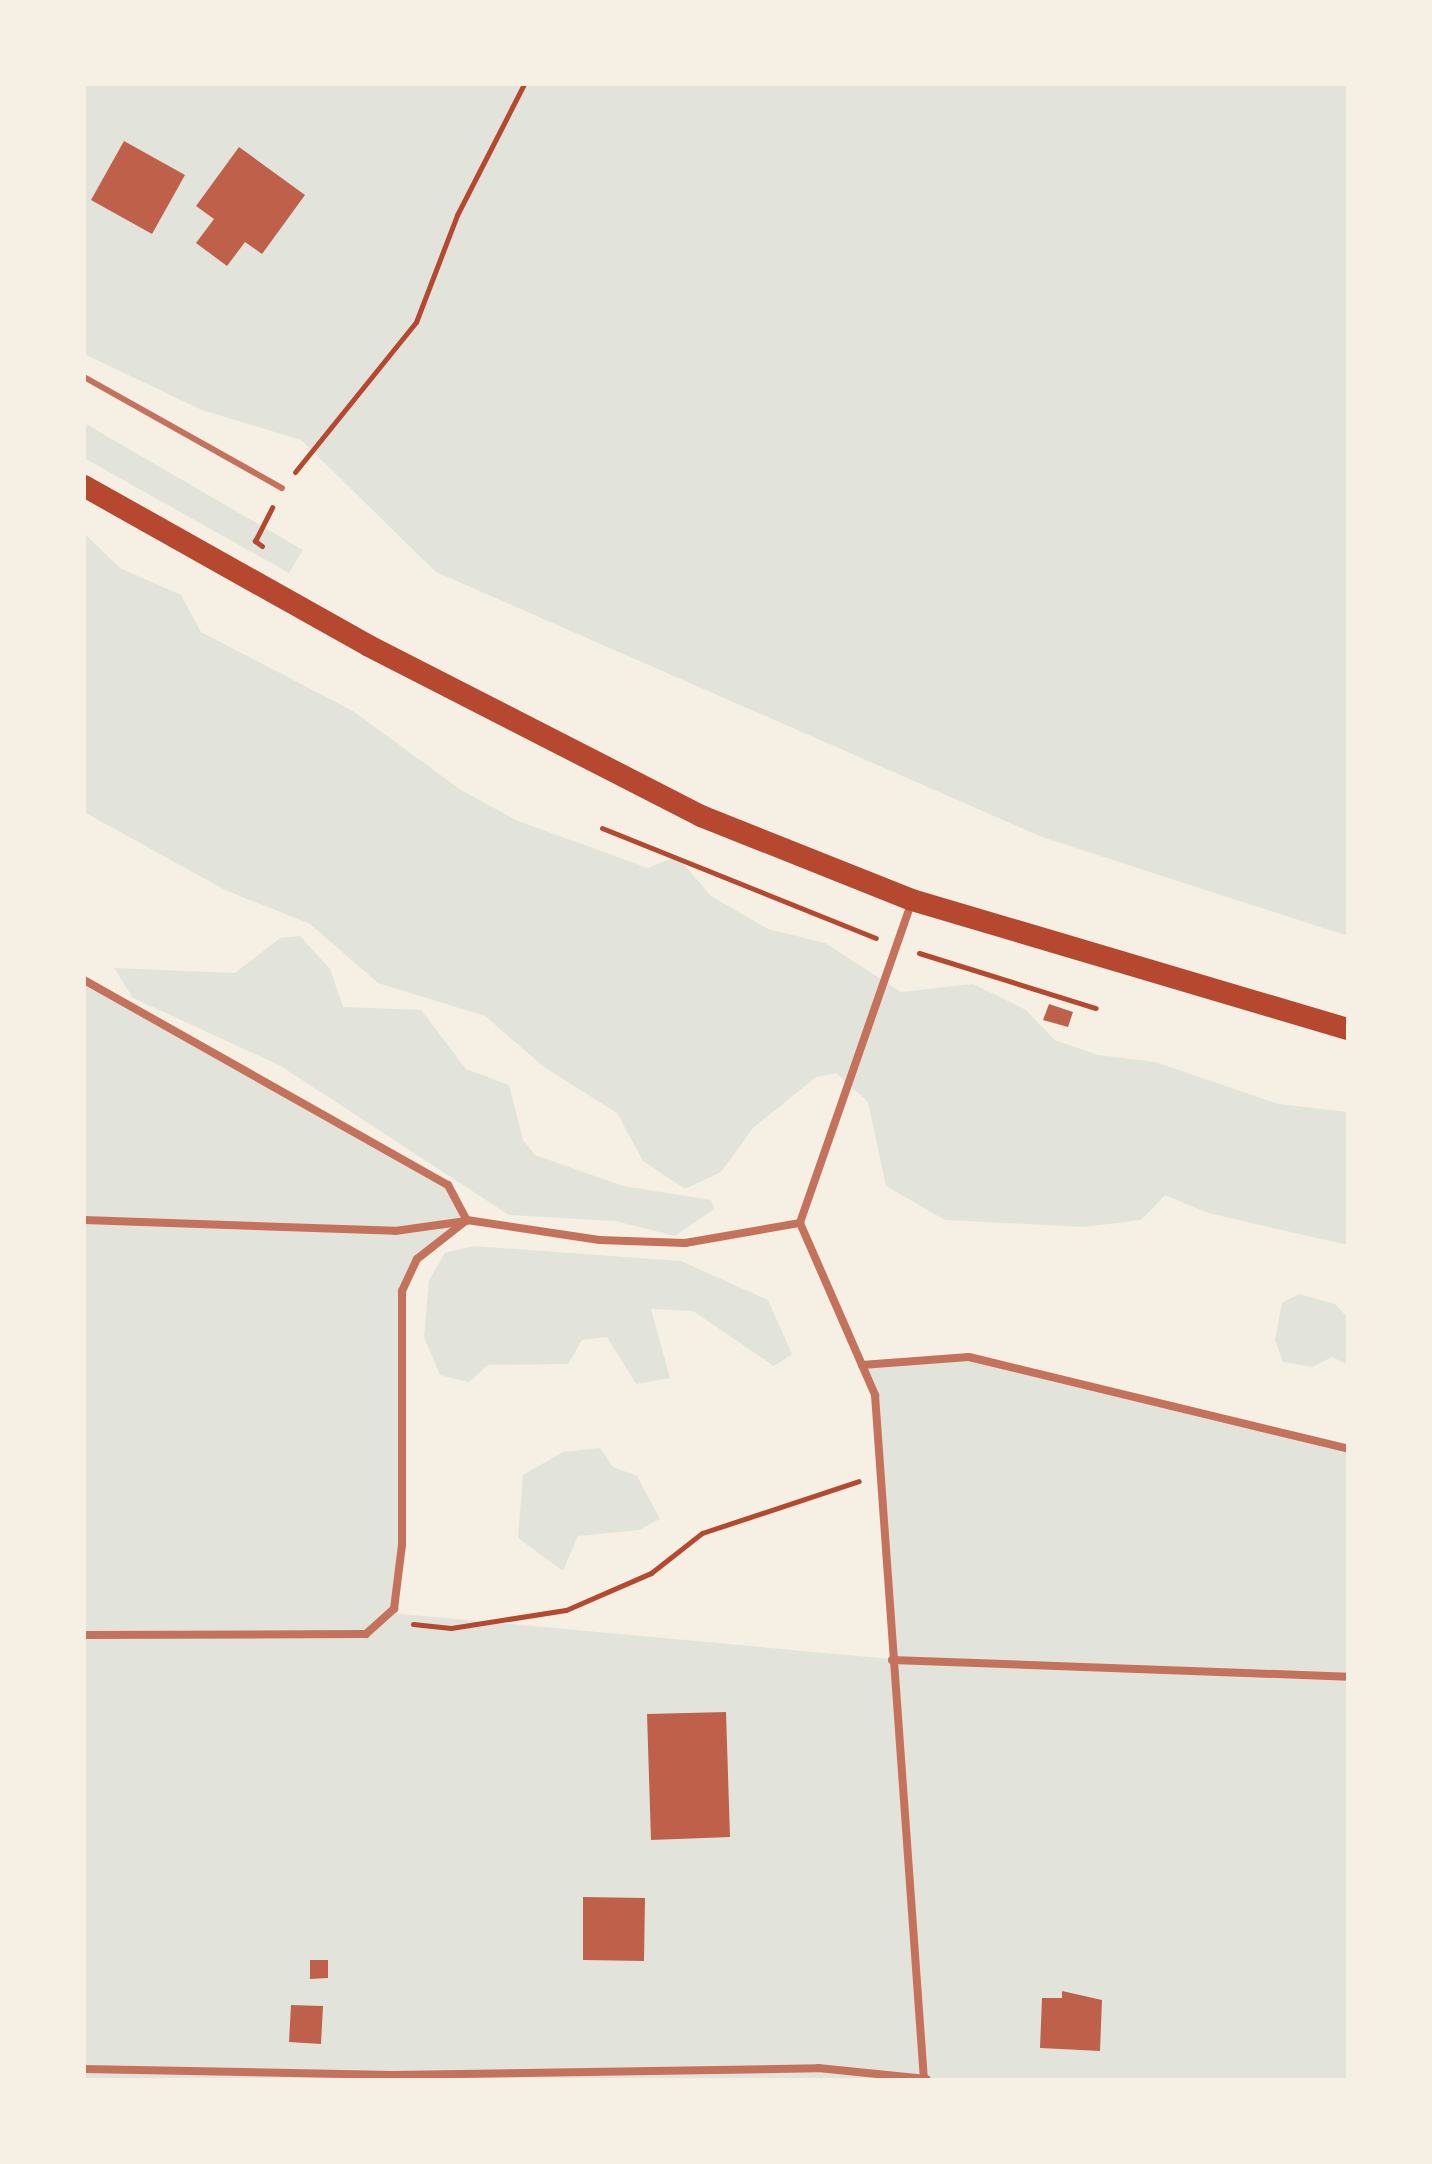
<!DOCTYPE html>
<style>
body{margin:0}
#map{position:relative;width:1432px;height:2164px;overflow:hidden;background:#f6efe4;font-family:Inter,sans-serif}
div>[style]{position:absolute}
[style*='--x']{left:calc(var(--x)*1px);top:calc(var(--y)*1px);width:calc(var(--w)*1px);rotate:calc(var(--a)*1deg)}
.green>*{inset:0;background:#e2e4dc}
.building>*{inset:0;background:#bf614a}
.path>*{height:5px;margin:-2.5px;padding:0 2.5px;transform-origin:2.5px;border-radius:2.5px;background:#b5482f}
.service>*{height:6px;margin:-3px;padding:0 3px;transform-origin:3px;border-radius:3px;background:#c5725c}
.minor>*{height:8px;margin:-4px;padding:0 4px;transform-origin:4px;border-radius:4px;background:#c5725c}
.trunk>*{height:22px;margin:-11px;padding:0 11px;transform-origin:11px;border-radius:11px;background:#b5482f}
span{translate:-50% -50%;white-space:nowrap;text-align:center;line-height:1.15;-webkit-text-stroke:7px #f6efe4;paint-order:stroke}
.frame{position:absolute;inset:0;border:86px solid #f6efe4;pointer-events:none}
</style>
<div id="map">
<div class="green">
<i style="clip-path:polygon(84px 84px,1348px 84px,1348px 936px,1042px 837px,436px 572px,301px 440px,202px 410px,84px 354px)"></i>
<i style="clip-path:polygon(84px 423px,303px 550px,289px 573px,84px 458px)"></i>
<i style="clip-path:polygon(84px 533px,120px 568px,181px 595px,201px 632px,353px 711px,461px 790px,518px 821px,648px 868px,677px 856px,711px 896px,768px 929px,825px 943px,901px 992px,973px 984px,1026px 1010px,1055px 1040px,1098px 1055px,1155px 1062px,1279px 1104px,1348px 1112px,1348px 1245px,1208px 1213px,1165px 1195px,1141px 1220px,1084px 1227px,945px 1220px,886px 1186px,868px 1102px,836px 1073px,816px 1077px,753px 1128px,721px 1172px,685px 1189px,643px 1161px,617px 1113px,544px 1067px,485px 1016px,378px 983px,310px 924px,225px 890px,84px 812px)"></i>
<i style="clip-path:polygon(300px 936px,330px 969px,343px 1007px,421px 1010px,466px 1069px,509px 1085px,523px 1140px,535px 1155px,623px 1186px,711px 1200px,714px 1209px,675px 1236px,615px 1221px,509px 1215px,279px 1065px,133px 998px,114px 968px,235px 973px,280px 938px)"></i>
<i style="clip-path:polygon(84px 980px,448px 1185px,467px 1220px,417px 1259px,402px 1291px,402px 1545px,391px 1613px,891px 1659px,875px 1395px,862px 1365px,969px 1357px,1348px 1449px,1348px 2080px,84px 2080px)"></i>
<i style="clip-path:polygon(473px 1246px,681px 1261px,768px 1300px,792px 1354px,774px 1366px,693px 1311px,651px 1309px,670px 1378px,636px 1384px,607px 1337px,582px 1340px,568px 1364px,488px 1365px,469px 1382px,440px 1375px,424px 1337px,429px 1280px,445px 1253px)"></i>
<i style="clip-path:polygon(1299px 1294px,1335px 1304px,1348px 1318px,1348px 1365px,1332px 1357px,1312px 1367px,1283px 1362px,1275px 1340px,1282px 1303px)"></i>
<i style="clip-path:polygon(600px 1448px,613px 1467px,637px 1476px,660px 1519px,639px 1530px,578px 1536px,563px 1571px,518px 1538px,523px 1475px,563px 1452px)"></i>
</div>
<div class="building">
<i style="clip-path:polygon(124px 141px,185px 175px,152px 234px,91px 200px)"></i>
<i style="clip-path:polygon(239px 147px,305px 195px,262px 254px,245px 242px,227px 266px,196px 243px,214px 219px,196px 206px)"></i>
<i style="clip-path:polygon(1049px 1004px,1073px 1012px,1068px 1027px,1043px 1020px)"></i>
<i style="clip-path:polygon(726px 1712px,730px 1837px,651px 1840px,647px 1714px)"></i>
<i style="clip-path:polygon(583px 1897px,645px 1898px,644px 1961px,583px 1960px)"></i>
<i style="clip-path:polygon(310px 1960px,328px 1960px,328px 1978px,310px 1979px)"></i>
<i style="clip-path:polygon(1062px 1991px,1102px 2000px,1100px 2051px,1040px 2048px,1042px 1998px,1062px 1998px)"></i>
<i style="clip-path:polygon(291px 2005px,323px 2006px,321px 2044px,289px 2042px)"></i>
</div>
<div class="path">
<i style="--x:295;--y:472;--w:193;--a:-51.1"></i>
<i style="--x:416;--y:322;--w:115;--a:-69"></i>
<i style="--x:457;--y:215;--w:147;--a:-62.9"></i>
<i style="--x:262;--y:546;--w:9;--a:-144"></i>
<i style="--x:255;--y:541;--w:38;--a:-63"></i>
<i style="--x:602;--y:828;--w:295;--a:21.9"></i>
<i style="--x:919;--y:953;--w:185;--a:17.3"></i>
<i style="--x:413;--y:1624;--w:38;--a:6"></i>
<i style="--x:451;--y:1628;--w:116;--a:-8.9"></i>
<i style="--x:566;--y:1610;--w:93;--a:-23.5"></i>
<i style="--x:651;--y:1573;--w:65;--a:-38.1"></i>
<i style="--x:702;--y:1533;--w:165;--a:-18.3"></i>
</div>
<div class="service">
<i style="--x:84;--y:377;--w:227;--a:29.3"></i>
</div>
<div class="minor">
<i style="--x:912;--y:901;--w:341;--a:109.2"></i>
<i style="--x:800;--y:1223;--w:188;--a:66.4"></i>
<i style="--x:875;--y:1395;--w:687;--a:85.91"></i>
<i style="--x:84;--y:980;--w:418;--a:29.4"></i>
<i style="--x:448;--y:1185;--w:40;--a:62"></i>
<i style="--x:467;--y:1220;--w:134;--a:8.6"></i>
<i style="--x:599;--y:1240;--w:86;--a:2"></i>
<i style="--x:685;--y:1243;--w:117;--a:-9.9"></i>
<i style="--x:84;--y:1220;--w:311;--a:2"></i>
<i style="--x:395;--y:1231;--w:72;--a:-8"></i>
<i style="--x:862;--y:1365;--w:107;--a:-4.3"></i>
<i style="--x:969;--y:1357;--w:390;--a:13.6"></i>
<i style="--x:84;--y:1635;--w:282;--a:-0.2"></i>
<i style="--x:366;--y:1634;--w:38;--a:-42"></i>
<i style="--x:394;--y:1609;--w:64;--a:-82.9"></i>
<i style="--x:402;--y:1545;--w:254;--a:-90"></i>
<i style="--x:402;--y:1291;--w:35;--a:-65"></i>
<i style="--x:417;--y:1259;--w:63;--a:-38"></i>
<i style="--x:892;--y:1660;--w:456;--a:2.1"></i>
<i style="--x:84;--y:2069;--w:309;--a:1.1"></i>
<i style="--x:393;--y:2075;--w:425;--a:-0.9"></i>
<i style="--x:818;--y:2068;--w:109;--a:5.8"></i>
</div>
<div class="trunk">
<i style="--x:84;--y:486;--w:327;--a:29.3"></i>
<i style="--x:369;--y:646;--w:373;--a:27.1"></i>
<i style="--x:701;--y:816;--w:227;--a:21.7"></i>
<i style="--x:912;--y:900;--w:455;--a:16.5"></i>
</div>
<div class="frame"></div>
</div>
